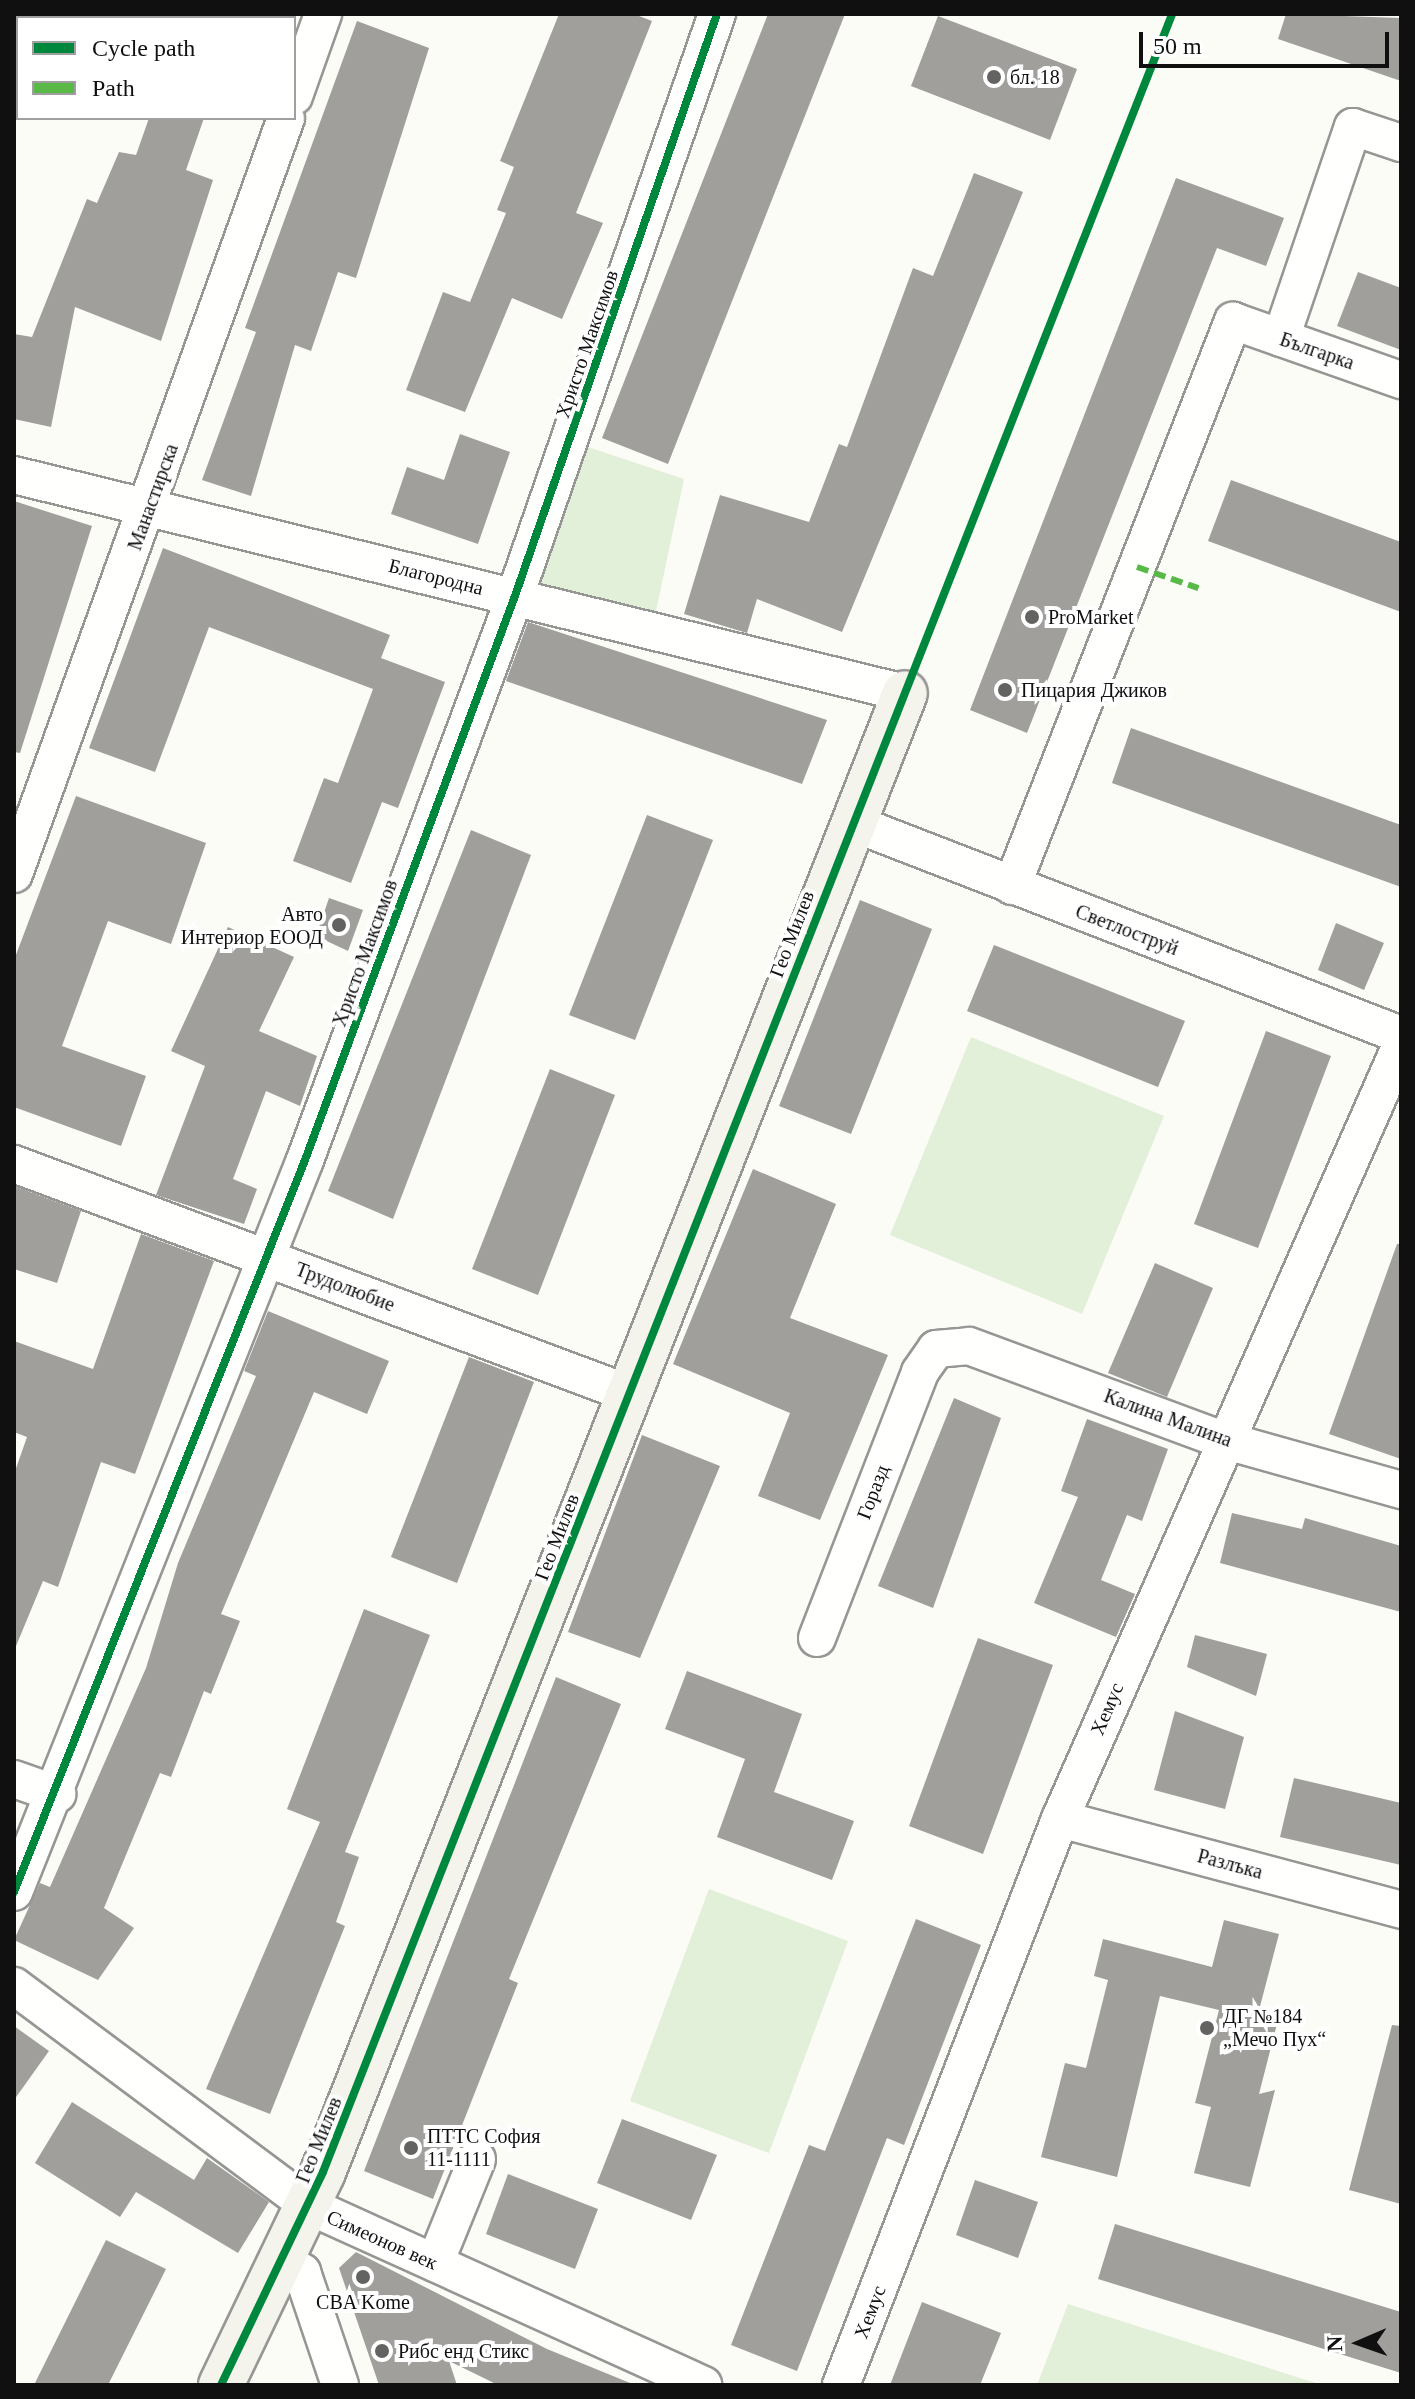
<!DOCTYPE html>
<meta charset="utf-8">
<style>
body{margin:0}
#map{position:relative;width:1415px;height:2399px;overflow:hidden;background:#fcfcf7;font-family:Georgia,serif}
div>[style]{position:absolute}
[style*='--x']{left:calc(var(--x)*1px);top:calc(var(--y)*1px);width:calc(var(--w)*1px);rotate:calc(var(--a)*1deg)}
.green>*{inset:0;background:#e2efd9}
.building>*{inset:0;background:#a09f9c}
.roads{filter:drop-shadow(2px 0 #969694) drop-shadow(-2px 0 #969694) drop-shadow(0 2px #969694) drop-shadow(0 -2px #969694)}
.street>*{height:36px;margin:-18px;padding:0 18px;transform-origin:18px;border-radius:18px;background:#fffffe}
.secondary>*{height:44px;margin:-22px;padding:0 22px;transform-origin:22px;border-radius:22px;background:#f4f4ed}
.quiet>*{height:6px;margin-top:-3px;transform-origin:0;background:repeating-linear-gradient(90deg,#58b947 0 12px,transparent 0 18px)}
.cycleway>*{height:8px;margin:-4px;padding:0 4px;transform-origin:4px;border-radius:4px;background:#00873e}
.dots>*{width:22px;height:22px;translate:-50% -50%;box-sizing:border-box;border:4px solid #fff;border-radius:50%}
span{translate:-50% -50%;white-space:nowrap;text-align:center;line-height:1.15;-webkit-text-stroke:8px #fff;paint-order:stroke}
.poi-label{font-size:20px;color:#101010}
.left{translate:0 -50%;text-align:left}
.right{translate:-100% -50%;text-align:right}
.street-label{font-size:20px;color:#101010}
.frame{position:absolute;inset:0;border:16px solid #101010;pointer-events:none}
.legend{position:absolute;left:16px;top:16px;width:280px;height:104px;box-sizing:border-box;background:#fff;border:2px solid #9f9f9f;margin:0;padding:10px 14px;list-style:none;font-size:24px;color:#101010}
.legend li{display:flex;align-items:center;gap:16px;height:40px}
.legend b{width:40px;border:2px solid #9f9f9f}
.north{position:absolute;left:1319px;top:2303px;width:80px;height:80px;-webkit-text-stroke:6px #fff;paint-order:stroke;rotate:268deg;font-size:22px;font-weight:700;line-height:32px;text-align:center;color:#101010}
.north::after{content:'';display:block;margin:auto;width:28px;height:36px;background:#101010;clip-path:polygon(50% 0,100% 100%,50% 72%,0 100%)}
.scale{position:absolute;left:1139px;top:32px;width:250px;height:36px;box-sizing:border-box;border:4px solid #101010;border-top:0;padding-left:10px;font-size:24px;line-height:28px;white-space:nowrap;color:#101010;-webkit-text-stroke:6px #fff;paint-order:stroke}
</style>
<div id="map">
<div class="green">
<i style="clip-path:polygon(570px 441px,684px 479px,652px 630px,515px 596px)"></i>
<i style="clip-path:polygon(971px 1037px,1164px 1116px,1082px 1314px,890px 1235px)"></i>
<i style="clip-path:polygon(709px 1889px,848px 1941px,769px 2153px,630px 2101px)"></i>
<i style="clip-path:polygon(1068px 2304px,1322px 2385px,1037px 2385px)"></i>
</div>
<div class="building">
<i style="clip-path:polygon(559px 14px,634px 14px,652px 21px,576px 213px,603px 223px,562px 319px,512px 298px,465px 412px,406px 390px,443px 292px,470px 302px,506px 213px,497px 210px,514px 167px,500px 161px)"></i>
<i style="clip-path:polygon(768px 14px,845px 14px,668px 464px,602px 438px)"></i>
<i style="clip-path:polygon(1286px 14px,1401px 18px,1401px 81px,1278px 39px)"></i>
<i style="clip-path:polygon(938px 16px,1077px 69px,1050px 140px,911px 86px)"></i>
<i style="clip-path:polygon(357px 21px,429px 48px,356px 278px,338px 272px,311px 351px,295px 345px,251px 496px,202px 480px,256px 332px,245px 328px)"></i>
<i style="clip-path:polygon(149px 118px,204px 118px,186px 170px,213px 180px,161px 341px,75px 307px,51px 427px,14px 419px,14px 334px,32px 337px,87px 199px,97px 203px,119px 152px,136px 155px)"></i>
<i style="clip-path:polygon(974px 173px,1023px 192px,842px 632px,757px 599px,747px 633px,684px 614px,720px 495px,809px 522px,839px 444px,847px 447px,913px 268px,933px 276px)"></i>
<i style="clip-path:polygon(1176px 178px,1284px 218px,1266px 266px,1217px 248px,1027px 733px,970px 710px)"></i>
<i style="clip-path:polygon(1358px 272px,1401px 288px,1401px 350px,1337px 326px)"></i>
<i style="clip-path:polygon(460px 434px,510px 452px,478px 544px,391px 514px,407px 467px,444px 480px)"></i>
<i style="clip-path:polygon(1231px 480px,1401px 542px,1401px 612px,1208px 541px)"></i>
<i style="clip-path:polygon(14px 501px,92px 526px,20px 753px,14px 752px)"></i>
<i style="clip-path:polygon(163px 548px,390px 635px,381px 658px,445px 682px,398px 808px,382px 802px,351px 883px,293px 861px,324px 778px,338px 783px,373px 689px,209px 627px,155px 772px,89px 748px)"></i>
<i style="clip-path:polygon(528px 622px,827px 720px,802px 784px,506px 681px)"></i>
<i style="clip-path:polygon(1131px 728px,1401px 825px,1401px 887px,1112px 783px)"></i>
<i style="clip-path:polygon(76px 796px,206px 843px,171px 944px,108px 921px,62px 1046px,146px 1076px,121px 1146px,14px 1107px,14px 960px)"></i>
<i style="clip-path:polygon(647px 815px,713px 840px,635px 1040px,569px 1015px)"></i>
<i style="clip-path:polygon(471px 830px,531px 855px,393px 1219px,328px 1191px)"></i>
<i style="clip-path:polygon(329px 898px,363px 910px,348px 951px,316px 936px)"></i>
<i style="clip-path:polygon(860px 900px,932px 929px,851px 1134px,779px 1106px)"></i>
<i style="clip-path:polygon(1336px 923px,1384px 943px,1364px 990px,1318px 970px)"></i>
<i style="clip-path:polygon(228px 927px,294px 957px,259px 1031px,317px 1056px,300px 1106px,266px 1091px,233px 1179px,257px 1189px,244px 1224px,156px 1195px,205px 1066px,171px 1051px)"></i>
<i style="clip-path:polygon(994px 945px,1185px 1021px,1158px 1087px,967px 1011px)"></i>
<i style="clip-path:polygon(1266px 1031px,1331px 1056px,1258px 1248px,1194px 1224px)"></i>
<i style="clip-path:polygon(550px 1069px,615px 1095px,538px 1295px,472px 1269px)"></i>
<i style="clip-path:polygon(753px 1169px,836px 1204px,790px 1318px,888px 1355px,820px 1520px,758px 1496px,790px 1413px,673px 1364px)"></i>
<i style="clip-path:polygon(14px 1186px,81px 1211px,57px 1283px,14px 1269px)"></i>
<i style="clip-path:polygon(141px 1234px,214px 1261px,135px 1474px,101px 1462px,58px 1587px,43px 1581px,14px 1651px,14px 1474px,27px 1437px,14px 1432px,14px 1341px,93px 1369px)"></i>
<i style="clip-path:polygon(1397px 1244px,1401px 1244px,1401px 1459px,1329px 1434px)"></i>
<i style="clip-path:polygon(1155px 1263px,1213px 1288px,1167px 1397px,1108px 1373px)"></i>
<i style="clip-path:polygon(268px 1311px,389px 1361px,367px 1414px,314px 1392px,221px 1614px,240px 1621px,211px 1694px,204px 1691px,171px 1777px,160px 1773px,104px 1908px,134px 1928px,98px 1980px,14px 1940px,40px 1883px,50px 1887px,146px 1668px,178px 1563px,256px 1376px,244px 1371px)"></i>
<i style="clip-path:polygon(469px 1357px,534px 1382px,457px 1583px,391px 1557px)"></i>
<i style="clip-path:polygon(954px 1398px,1001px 1418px,933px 1608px,878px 1586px)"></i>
<i style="clip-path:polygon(1087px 1419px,1168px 1449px,1142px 1521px,1127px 1515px,1101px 1580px,1135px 1594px,1116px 1637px,1034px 1603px,1078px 1497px,1061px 1491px)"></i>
<i style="clip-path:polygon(642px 1435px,720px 1466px,640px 1658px,568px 1632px)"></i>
<i style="clip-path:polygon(1232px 1513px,1302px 1529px,1305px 1518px,1401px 1546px,1401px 1612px,1220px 1563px)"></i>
<i style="clip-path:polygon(364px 1609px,430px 1635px,345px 1852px,359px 1857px,336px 1922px,345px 1926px,270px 2114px,206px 2089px,320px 1822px,287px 1809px)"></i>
<i style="clip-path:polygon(1195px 1635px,1267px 1654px,1256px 1696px,1187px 1667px)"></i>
<i style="clip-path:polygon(978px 1638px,1053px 1665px,983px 1854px,909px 1826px)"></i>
<i style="clip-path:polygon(687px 1671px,802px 1714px,774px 1792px,854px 1821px,832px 1880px,717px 1837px,745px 1759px,665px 1729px)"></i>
<i style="clip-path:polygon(556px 1677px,621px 1704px,509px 1979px,518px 1983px,433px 2199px,364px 2171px)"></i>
<i style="clip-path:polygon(1175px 1711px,1244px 1737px,1225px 1809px,1154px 1790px)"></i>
<i style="clip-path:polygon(1294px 1778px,1401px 1803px,1401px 1865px,1280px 1837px)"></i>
<i style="clip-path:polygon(916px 1919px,981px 1945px,904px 2145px,887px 2138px,797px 2371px,731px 2345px,809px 2145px,825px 2151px)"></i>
<i style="clip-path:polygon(1224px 1920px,1279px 1934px,1258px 2014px,1278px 2020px,1259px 2094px,1275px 2090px,1250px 2187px,1194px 2173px,1211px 2107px,1195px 2103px,1219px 2010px,1160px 1996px,1117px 2177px,1041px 2157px,1065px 2063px,1086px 2068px,1108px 1980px,1094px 1976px,1103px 1939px,1212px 1967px)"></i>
<i style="clip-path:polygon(1392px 2025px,1401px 2026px,1401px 2204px,1349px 2190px)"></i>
<i style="clip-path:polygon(14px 2026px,49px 2051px,14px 2100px)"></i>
<i style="clip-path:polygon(72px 2102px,194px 2180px,207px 2158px,269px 2202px,238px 2253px,136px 2192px,120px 2217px,35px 2163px)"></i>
<i style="clip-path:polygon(622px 2119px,717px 2155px,691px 2220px,597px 2183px)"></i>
<i style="clip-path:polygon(508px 2174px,598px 2209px,575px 2269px,486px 2234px)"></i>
<i style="clip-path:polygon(975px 2180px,1038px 2202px,1018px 2258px,956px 2235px)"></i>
<i style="clip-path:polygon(1115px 2224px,1401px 2312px,1401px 2373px,1098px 2279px)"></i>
<i style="clip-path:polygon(106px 2240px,166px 2269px,108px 2385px,34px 2385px)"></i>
<i style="clip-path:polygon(356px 2252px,547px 2349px,635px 2385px,498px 2385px,449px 2361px,457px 2385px,379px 2385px,339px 2268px)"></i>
<i style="clip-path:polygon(922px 2302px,1001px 2333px,980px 2385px,890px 2385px)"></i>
</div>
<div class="roads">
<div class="street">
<i style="--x:294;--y:96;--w:87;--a:-70.5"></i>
<i style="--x:1281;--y:338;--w:223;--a:-71.2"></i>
<i style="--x:1353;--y:127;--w:51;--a:18.4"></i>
<i style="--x:14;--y:475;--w:917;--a:13.75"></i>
<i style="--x:853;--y:823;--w:588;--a:21.15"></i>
<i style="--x:14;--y:874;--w:803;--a:-70.21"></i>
<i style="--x:1012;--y:886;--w:607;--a:-68.64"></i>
<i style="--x:1233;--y:321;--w:178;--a:19.4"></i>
<i style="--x:14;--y:1164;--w:658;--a:20.47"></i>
<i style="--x:817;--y:1638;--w:285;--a:-68.8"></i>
<i style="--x:920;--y:1372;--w:28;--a:-55"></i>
<i style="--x:936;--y:1349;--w:33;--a:-5"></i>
<i style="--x:969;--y:1346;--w:271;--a:20.3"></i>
<i style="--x:1223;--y:1440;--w:185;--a:15.7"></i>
<i style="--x:14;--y:1779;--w:46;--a:19.2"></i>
<i style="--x:1060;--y:1819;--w:353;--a:14.9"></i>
<i style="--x:14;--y:1892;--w:788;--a:-68.32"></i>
<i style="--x:305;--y:1160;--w:602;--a:-69.58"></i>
<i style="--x:515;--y:596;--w:616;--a:-70.86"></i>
<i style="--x:14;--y:1986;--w:368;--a:36.7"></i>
<i style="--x:309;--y:2206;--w:433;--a:24.4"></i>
<i style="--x:284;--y:2262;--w:21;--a:29"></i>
<i style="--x:302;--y:2272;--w:119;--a:71.4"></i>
<i style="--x:435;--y:2263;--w:112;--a:-68"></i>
<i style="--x:841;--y:2385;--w:607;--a:-68.85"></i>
<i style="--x:1060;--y:1819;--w:846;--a:-66.22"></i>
</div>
<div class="secondary">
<i style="--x:221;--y:2385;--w:236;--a:-64.4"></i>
<i style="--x:323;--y:2172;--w:1589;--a:-68.52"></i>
</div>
</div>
<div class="quiet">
<i style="--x:1137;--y:567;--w:65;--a:19"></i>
</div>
<div class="cycleway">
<i style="--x:14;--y:1892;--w:788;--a:-68.32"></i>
<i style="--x:305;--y:1160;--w:602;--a:-69.58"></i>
<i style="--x:515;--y:596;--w:616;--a:-70.86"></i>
<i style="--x:221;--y:2385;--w:236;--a:-64.4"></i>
<i style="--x:323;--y:2172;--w:2319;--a:-68.52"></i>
</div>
<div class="dots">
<i style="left:994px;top:77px;background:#636361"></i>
<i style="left:1032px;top:617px;background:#636361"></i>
<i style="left:1005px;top:690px;background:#636361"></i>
<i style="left:339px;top:925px;background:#636361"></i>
<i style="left:1207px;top:2028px;background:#636361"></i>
<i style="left:411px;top:2148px;background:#636361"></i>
<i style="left:363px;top:2277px;background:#636361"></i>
<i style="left:382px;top:2351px;background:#636361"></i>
</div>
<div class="poi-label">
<span class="left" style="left:1010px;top:77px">бл. 18</span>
<span class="left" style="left:1048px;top:617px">ProMarket</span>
<span class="left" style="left:1021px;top:690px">Пицария Джиков</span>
<span class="right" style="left:323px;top:926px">Авто<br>Интериор ЕООД</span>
<span class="left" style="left:1223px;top:2028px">ДГ №184<br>„Мечо Пух“</span>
<span class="left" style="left:427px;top:2148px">ПТТС София<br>11-1111</span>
<span style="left:363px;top:2302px">CBA Kome</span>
<span class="left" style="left:398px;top:2351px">Рибс енд Стикс</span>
</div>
<div class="street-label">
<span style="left:587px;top:344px;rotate:-71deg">Христо Максимов</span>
<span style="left:1317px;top:351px;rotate:19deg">Българка</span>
<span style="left:153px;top:497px;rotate:-70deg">Манастирска</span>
<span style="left:436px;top:577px;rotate:14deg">Благородна</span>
<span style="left:1127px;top:930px;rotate:21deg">Светлоструй</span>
<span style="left:792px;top:934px;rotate:-69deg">Гео Милев</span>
<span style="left:365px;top:953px;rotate:-70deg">Христо Максимов</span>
<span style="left:345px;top:1287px;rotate:21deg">Трудолюбие</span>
<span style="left:1168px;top:1418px;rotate:20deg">Калина Малина</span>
<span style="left:873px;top:1492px;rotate:-69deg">Горазд</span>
<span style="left:557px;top:1537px;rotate:-69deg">Гео Милев</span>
<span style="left:1107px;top:1709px;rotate:-67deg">Хемус</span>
<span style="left:1230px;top:1864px;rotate:15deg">Разлъка</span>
<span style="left:319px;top:2140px;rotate:-68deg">Гео Милев</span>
<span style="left:382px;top:2240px;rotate:24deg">Симеонов век</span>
<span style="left:870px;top:2312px;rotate:-69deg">Хемус</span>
</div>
<div class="frame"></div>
<ul class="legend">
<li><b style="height:10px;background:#00873e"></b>Cycle path</li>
<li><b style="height:10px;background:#58b947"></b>Path</li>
</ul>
<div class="north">N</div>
<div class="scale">50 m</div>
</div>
